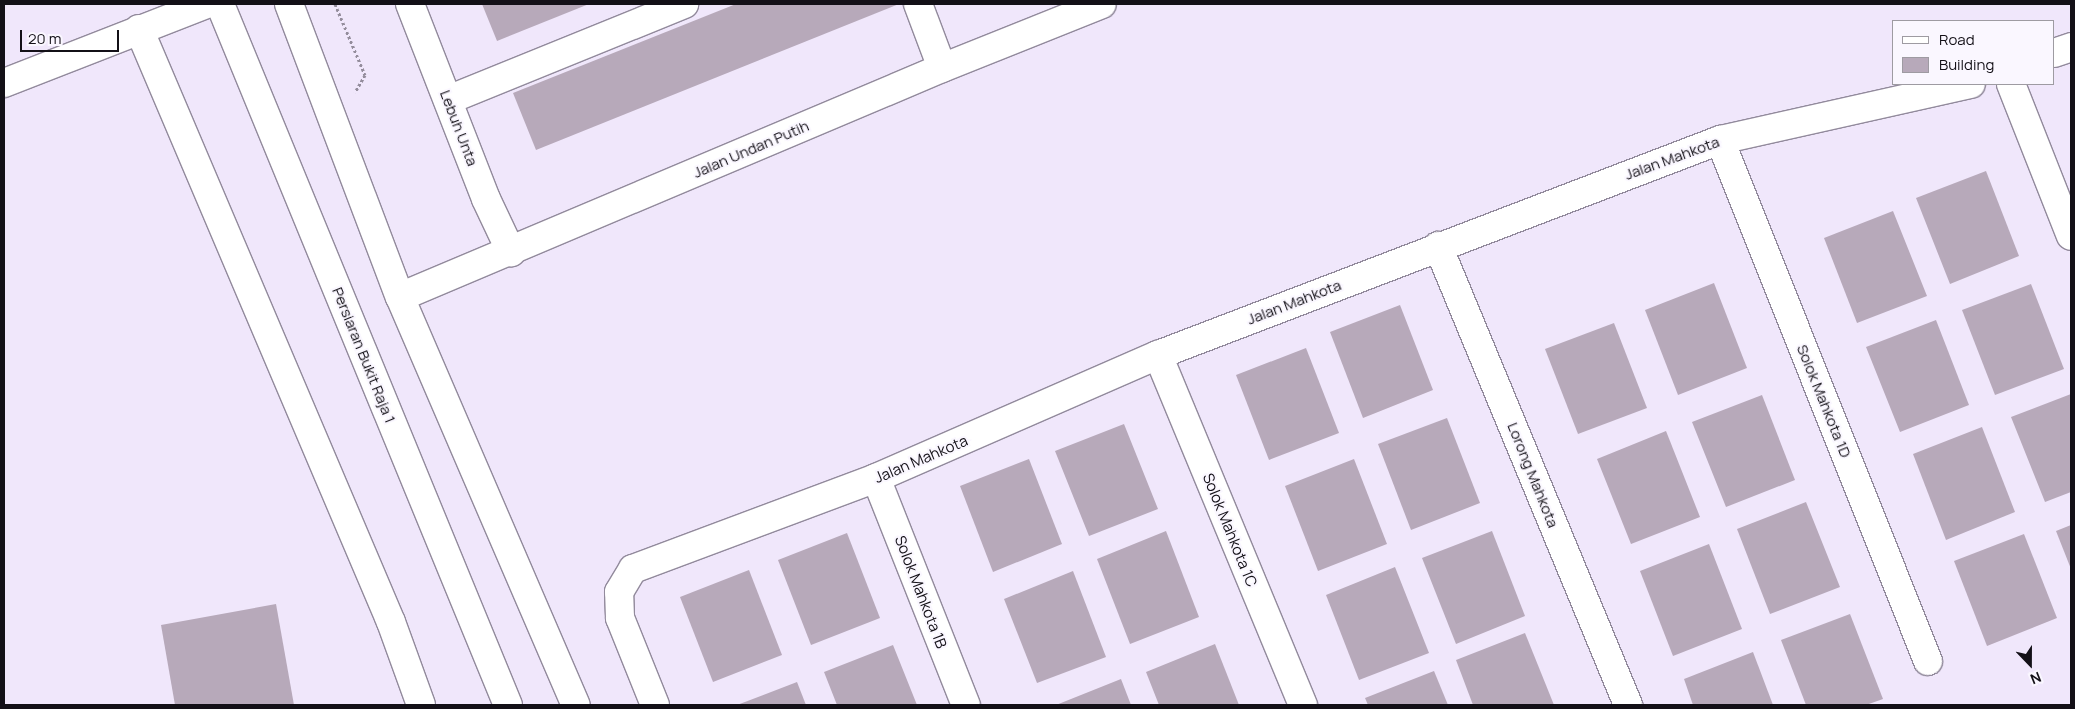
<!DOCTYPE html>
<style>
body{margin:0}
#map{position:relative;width:2075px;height:709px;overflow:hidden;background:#f0e7fb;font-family:Manrope,sans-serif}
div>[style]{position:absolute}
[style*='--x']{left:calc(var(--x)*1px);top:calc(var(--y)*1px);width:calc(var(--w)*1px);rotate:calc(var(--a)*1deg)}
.building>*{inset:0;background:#b7a9ba}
.path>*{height:3px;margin-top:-1.5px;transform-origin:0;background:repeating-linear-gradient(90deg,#948d9c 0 2.5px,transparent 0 5px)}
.roads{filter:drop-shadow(1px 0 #928a9c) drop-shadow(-1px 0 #928a9c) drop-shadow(0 1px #928a9c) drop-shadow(0 -1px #928a9c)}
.minor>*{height:28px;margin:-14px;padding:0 14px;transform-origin:14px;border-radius:14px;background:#fff}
span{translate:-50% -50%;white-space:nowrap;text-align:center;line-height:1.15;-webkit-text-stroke:4px #faf7ff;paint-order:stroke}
.street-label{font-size:15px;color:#131017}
.frame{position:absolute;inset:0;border:5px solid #131017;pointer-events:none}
.legend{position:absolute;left:1892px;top:20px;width:162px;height:65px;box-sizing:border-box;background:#faf7ff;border:1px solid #9e9ba2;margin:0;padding:6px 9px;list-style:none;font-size:15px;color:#131017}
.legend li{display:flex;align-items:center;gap:10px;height:25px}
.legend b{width:25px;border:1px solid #9e9ba2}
.north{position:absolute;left:2005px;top:639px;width:50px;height:50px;-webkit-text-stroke:4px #faf7ff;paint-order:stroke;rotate:158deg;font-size:14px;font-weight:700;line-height:20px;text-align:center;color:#131017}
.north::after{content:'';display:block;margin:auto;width:18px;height:22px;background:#131017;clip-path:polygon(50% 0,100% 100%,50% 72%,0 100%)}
.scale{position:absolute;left:20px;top:30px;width:99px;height:22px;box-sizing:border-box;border:2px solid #131017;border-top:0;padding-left:6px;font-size:15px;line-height:18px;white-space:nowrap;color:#131017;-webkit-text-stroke:4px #faf7ff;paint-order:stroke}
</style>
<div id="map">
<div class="building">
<i style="clip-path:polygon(482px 4px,589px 4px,497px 41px)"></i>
<i style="clip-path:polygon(736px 4px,899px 4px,536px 150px,513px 93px)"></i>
<i style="clip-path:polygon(1986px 171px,2019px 256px,1950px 284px,1916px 198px)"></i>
<i style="clip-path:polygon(1893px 211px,1927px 296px,1857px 323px,1824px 238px)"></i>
<i style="clip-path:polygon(1714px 283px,1747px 368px,1678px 395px,1645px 310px)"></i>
<i style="clip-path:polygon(2031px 284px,2064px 369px,1995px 395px,1962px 310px)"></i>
<i style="clip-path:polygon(1400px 305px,1433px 390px,1363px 418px,1330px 332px)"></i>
<i style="clip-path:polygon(1936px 320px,1969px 405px,1900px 432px,1866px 347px)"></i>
<i style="clip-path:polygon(1614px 323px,1647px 408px,1578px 434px,1545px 349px)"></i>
<i style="clip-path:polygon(1306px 348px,1339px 433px,1269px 460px,1236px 375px)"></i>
<i style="clip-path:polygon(2071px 394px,2071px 492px,2045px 502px,2011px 417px)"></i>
<i style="clip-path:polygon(1762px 395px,1795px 480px,1726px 507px,1692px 422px)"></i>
<i style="clip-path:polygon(1447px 418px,1480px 503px,1411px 530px,1378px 444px)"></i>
<i style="clip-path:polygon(1124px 424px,1158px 509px,1089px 536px,1055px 451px)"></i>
<i style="clip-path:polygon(1982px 427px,2015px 512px,1946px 540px,1913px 454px)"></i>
<i style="clip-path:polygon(1666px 431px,1700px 517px,1631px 544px,1597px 459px)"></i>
<i style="clip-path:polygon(1029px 459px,1062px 544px,993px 572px,960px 486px)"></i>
<i style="clip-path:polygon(1354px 459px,1387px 544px,1318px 571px,1285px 486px)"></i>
<i style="clip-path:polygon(1806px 502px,1840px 587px,1770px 614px,1737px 529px)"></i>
<i style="clip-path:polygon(2071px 525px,2071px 569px,2056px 531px)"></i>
<i style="clip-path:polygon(1166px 531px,1199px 617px,1130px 644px,1097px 559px)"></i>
<i style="clip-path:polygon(1492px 531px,1525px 616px,1456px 644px,1422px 558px)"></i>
<i style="clip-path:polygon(847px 533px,880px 618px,811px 645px,778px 560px)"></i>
<i style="clip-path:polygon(2024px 534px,2057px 618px,1987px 646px,1954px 561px)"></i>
<i style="clip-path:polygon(1709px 544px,1742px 629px,1673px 656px,1640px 571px)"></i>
<i style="clip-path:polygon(1395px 567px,1429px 653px,1359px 680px,1326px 595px)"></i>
<i style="clip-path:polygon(749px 570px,782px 655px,713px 682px,680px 597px)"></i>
<i style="clip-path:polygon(1073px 571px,1106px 657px,1037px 683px,1004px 599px)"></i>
<i style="clip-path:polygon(276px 604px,294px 705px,175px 705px,161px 625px)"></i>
<i style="clip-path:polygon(1850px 614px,1883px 699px,1866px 705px,1806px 705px,1781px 640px)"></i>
<i style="clip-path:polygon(1525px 633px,1554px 705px,1473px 705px,1456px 660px)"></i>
<i style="clip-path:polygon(1215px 644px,1239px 705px,1159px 705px,1146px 672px)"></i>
<i style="clip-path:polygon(893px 645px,917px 705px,837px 705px,824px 672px)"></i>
<i style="clip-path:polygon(1753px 652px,1773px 705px,1693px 705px,1684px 679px)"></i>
<i style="clip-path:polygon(1434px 671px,1448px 705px,1368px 705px,1365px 698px)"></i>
<i style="clip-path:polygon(1121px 679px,1131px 705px,1056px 705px)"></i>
<i style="clip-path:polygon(797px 682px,806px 705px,737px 705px)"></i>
</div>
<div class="path">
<i style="--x:335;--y:4;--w:77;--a:67.1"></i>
<i style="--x:365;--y:75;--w:20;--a:120"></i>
</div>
<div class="roads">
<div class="minor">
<i style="--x:220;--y:4;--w:758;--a:67.67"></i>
<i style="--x:289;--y:4;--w:313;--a:69.3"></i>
<i style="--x:400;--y:297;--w:444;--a:66.7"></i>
<i style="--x:410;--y:4;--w:209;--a:68.7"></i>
<i style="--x:486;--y:199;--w:59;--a:64.7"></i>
<i style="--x:918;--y:4;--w:68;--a:69.4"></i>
<i style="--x:139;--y:29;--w:644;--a:66.98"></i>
<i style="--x:391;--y:622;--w:88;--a:70.1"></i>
<i style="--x:2054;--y:53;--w:18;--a:-19"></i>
<i style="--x:4;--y:83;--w:218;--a:-21.3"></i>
<i style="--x:2011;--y:84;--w:163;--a:68.5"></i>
<i style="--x:448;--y:100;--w:255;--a:-22.1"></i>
<i style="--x:1720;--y:140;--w:561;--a:68.24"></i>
<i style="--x:1438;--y:246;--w:497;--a:67.5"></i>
<i style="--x:400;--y:297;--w:588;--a:-22.9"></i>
<i style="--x:942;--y:68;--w:172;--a:-21.8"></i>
<i style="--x:1158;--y:355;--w:379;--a:67.5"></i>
<i style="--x:876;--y:478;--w:244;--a:68.4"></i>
<i style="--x:655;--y:705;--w:94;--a:-111.9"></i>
<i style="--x:620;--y:618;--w:26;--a:-92"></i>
<i style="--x:619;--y:592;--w:27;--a:-59"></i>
<i style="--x:633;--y:569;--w:259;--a:-20.5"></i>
<i style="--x:876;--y:478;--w:308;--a:-23.6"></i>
<i style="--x:1158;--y:355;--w:602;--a:-20.93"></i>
<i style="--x:1720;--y:140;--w:257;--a:-12.6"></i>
</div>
</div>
<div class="street-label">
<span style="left:459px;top:128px;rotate:69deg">Lebuh Unta</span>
<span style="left:751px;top:149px;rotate:-23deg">Jalan Undan Putih</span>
<span style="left:1672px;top:158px;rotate:-20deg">Jalan Mahkota</span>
<span style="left:1294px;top:302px;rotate:-21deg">Jalan Mahkota</span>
<span style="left:364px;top:355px;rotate:68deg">Persiaran Bukit Raja 1</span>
<span style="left:1824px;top:401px;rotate:68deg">Solok Mahkota 1D</span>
<span style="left:921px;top:459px;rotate:-23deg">Jalan Mahkota</span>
<span style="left:1533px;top:475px;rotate:68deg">Lorong Mahkota</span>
<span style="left:1230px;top:530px;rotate:68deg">Solok Mahkota 1C</span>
<span style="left:921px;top:592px;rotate:69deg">Solok Mahkota 1B</span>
</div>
<div class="frame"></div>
<ul class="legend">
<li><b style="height:6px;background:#fff"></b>Road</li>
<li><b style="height:14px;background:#b7a9ba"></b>Building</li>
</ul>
<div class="north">N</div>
<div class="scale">20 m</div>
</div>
